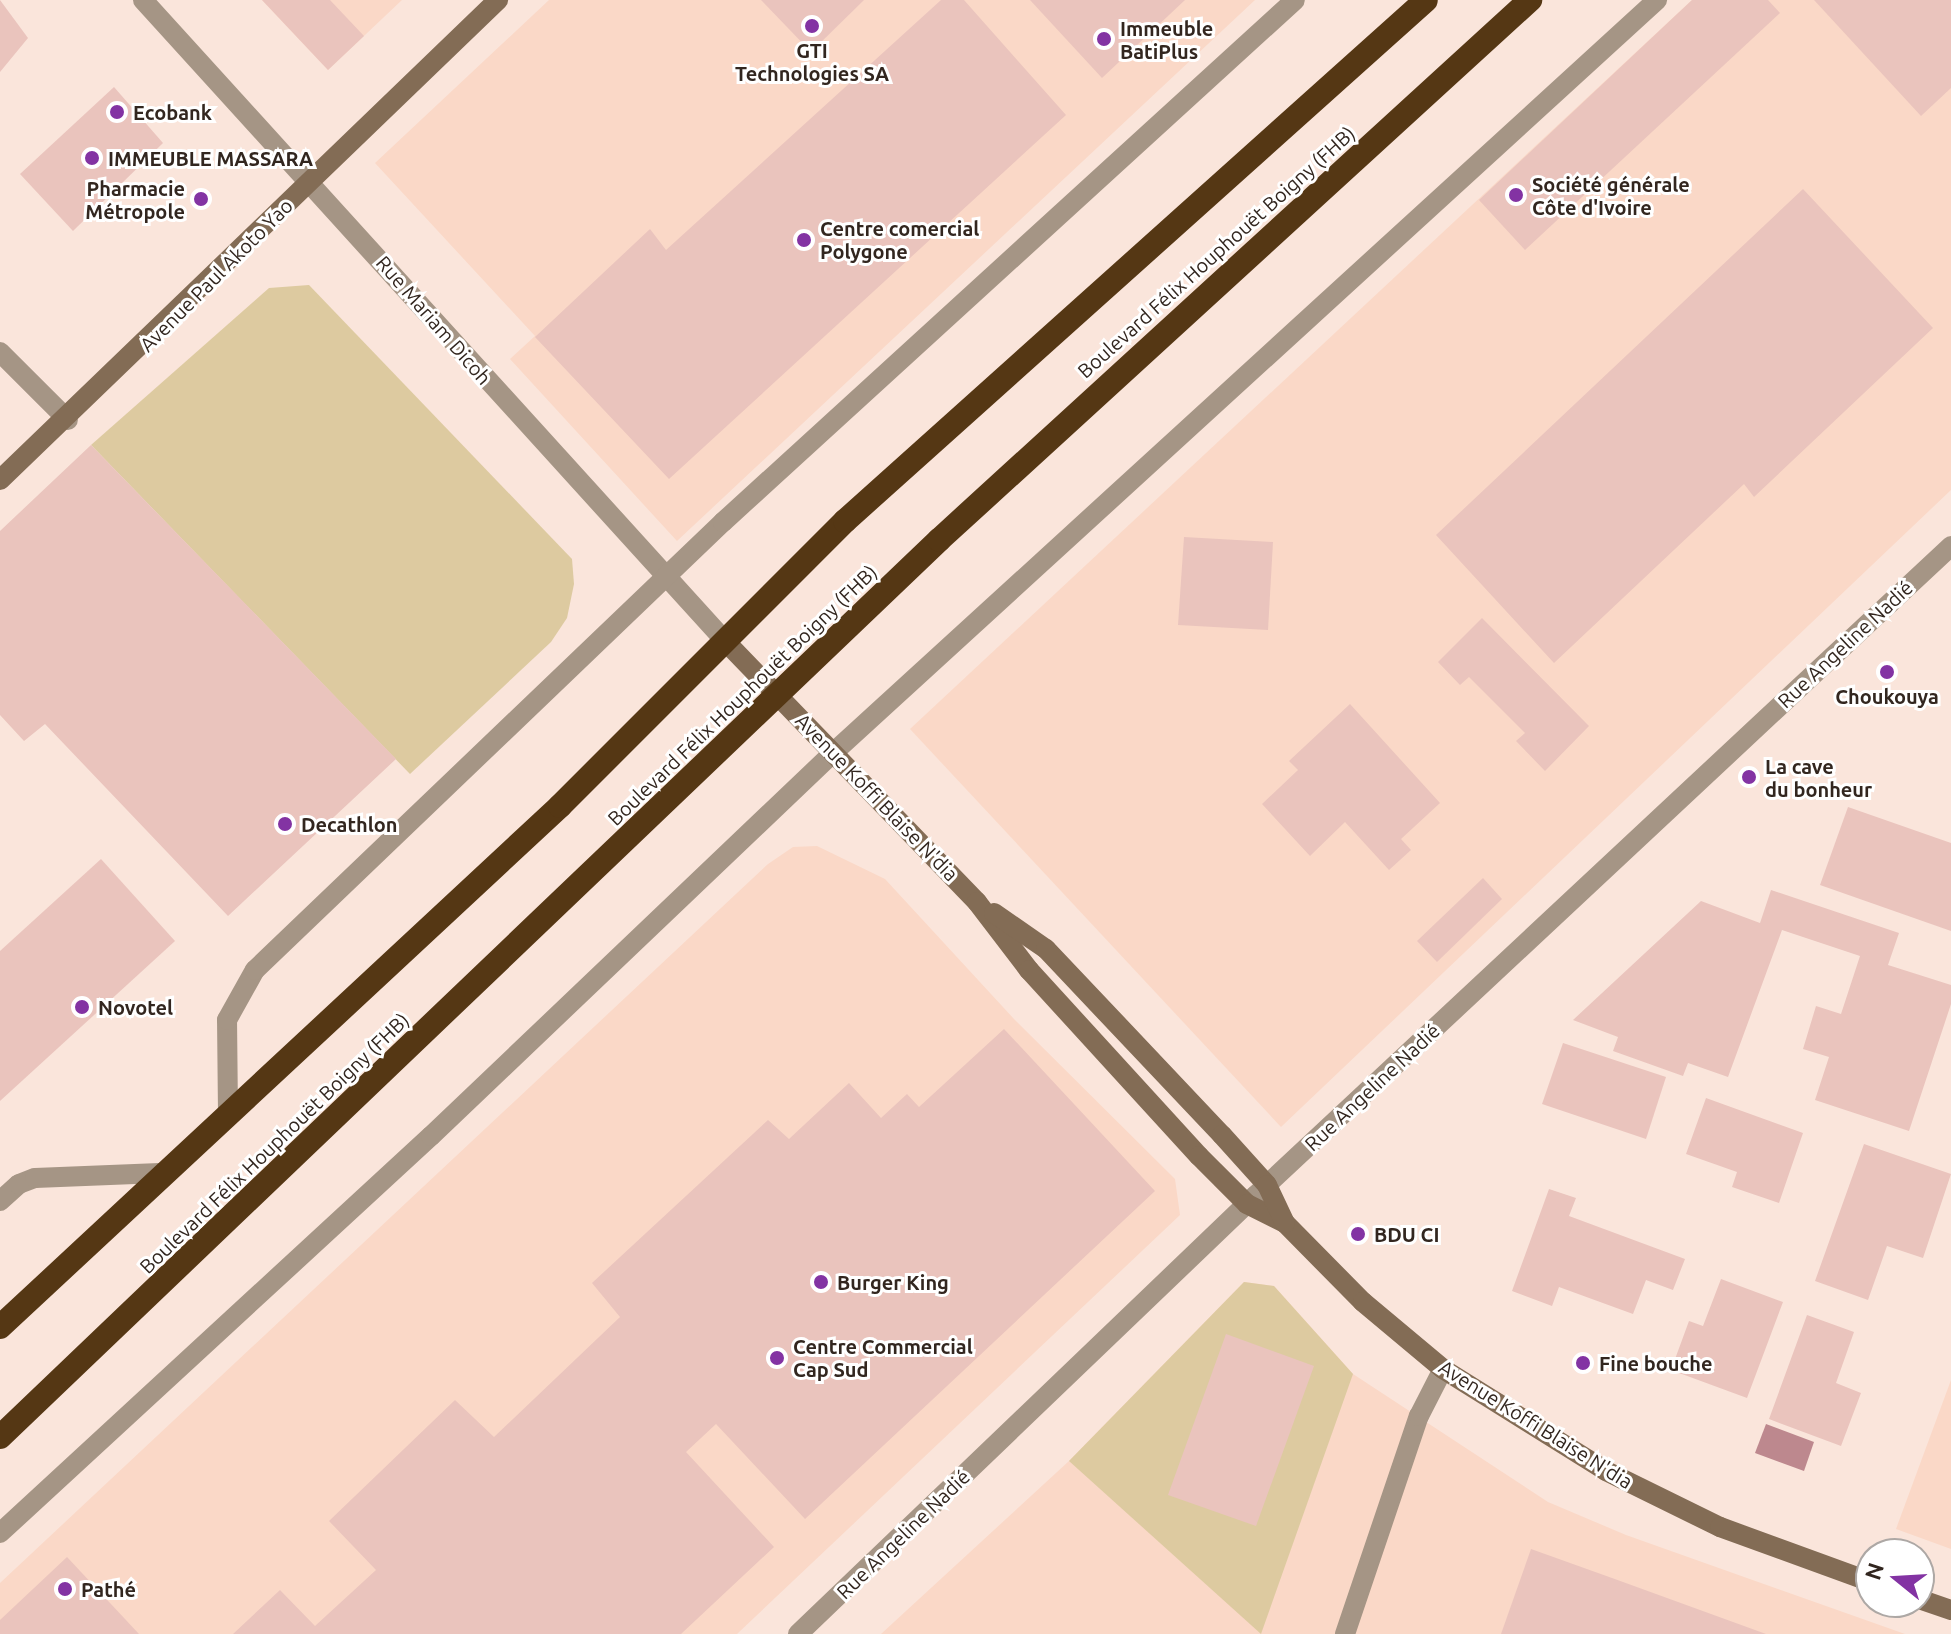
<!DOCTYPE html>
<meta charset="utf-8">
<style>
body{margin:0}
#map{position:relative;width:1951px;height:1634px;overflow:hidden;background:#fae5db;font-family:Ubuntu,sans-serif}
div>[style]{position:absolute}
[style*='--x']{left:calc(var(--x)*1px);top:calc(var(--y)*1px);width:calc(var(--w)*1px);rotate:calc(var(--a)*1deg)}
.built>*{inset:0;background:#fad8c7}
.green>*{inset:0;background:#ddcaa0}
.water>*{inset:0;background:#bd888e}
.building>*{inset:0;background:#eac4bd}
.lane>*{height:20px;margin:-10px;padding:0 10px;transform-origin:10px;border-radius:10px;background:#a59585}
.street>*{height:20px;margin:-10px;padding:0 10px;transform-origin:10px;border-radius:10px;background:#a59585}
.secondary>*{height:20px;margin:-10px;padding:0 10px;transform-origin:10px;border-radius:10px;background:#836c55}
.highway>*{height:24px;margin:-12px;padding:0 12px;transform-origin:12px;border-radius:12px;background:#553714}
.dots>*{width:22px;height:22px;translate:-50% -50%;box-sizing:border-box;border:4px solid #fff;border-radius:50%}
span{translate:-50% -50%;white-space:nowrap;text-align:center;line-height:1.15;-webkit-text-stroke:6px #fff;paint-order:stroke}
.poi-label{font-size:20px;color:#32261f;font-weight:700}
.left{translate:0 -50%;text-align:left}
.right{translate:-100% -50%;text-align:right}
.street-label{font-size:20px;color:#32261f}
.north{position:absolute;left:1855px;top:1538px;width:80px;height:80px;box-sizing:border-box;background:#fff;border:2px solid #ada8a5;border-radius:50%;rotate:288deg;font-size:22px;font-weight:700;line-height:32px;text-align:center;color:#32261f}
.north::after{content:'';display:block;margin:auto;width:28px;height:36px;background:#8333a3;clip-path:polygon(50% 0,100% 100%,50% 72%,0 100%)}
</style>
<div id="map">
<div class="built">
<i style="clip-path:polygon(262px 0,402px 0,328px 70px)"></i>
<i style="clip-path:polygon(549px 0,1255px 0,677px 541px,510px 359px,535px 336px,375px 163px)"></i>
<i style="clip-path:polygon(1692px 0,1951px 0,1951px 490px,1281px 1127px,910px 729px)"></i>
<i style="clip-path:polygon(817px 846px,885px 879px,1014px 1019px,1175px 1179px,1180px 1215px,737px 1634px,0 1634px,0 1583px,768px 864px,793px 847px)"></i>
<i style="clip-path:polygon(1244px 1282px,1274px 1286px,1353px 1374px,1548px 1502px,1626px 1535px,1905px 1634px,881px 1634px,1069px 1461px)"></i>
<i style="clip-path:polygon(1951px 1380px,1951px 1549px,1896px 1529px)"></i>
</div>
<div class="green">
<i style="clip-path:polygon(309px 285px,572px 559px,574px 584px,567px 618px,551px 642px,410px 774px,91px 445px,269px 288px)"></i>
<i style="clip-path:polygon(1244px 1282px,1274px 1286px,1353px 1374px,1261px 1634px,1069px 1461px)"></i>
</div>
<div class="water">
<i style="clip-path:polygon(1766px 1424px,1814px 1442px,1804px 1471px,1755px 1453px)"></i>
</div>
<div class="building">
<i style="clip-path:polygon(0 0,28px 38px,0 72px)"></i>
<i style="clip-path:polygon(262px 0,330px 0,364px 36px,328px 70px)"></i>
<i style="clip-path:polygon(761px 0,864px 0,811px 52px)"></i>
<i style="clip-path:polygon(941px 0,964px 0,1066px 115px,669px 479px,535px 337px,650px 229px,666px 250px)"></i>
<i style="clip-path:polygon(1030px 0,1185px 0,1102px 78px)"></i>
<i style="clip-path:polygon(1692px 0,1768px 0,1780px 13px,1525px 250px,1479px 200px)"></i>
<i style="clip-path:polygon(1814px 0,1951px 0,1951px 88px,1921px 116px)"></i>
<i style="clip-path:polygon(114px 87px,163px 143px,73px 231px,20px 174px)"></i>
<i style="clip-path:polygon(1803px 189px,1933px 328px,1754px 497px,1744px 484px,1554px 663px,1436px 535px)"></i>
<i style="clip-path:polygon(91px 445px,396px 759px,228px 916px,45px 724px,24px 741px,0 715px,0 531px)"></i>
<i style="clip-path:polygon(1184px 537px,1273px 542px,1268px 630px,1178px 625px)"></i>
<i style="clip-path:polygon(1482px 618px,1589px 726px,1545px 771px,1516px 741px,1525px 733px,1469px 677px,1460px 685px,1438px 662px)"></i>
<i style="clip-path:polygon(1350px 704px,1440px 803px,1401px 839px,1411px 850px,1389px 870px,1345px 822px,1310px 856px,1262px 804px,1298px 770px,1289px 761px)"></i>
<i style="clip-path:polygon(1848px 807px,1951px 843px,1951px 931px,1820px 885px)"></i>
<i style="clip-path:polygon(101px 859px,175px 941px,0 1101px,0 951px)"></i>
<i style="clip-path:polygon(1483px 878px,1502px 899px,1437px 962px,1417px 941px)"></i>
<i style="clip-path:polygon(1771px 890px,1899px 933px,1888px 965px,1951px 985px,1951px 1004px,1909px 1131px,1815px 1100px,1829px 1057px,1803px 1049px,1816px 1006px,1841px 1014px,1860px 956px,1782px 930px,1728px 1077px,1688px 1063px,1683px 1076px,1613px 1051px,1618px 1037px,1573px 1020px,1701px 901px,1760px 923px)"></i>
<i style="clip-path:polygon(1004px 1029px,1155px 1191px,805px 1519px,716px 1424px,686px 1452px,774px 1547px,681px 1634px,233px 1634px,280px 1590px,315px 1626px,376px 1570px,329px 1521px,455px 1400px,494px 1437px,620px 1317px,592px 1283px,768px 1120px,789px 1139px,849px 1083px,881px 1118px,907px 1094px,919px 1107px)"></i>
<i style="clip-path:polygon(1563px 1043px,1666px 1077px,1646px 1139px,1542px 1104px)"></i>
<i style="clip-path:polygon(1706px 1098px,1803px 1133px,1779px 1203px,1732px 1187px,1737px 1172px,1686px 1154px)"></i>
<i style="clip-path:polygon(1864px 1144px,1951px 1174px,1923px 1258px,1887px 1246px,1868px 1300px,1815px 1281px)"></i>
<i style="clip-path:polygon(1549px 1189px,1576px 1198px,1569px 1216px,1685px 1259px,1673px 1290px,1646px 1280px,1633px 1314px,1559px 1287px,1552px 1306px,1512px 1291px)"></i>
<i style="clip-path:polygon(1721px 1279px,1783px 1302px,1747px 1398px,1671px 1370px,1689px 1321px,1703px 1326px)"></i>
<i style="clip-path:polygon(1807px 1315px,1854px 1332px,1836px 1383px,1861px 1393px,1841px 1446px,1769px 1419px)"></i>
<i style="clip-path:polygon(1226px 1334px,1314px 1366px,1256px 1526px,1168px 1495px)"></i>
<i style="clip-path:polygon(1531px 1549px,1612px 1578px,1766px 1634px,1501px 1634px)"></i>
<i style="clip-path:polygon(67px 1557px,139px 1634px,0 1634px,0 1620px)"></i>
</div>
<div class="lane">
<i style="--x:1345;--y:1634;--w:230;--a:-71.3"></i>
<i style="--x:1419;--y:1416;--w:53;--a:-62.9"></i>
</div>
<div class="street">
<i style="--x:143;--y:0;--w:866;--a:47.76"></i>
<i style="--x:0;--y:352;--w:96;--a:45"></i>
<i style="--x:228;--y:1113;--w:93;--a:-90.6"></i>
<i style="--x:227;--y:1020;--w:57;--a:-60.8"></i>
<i style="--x:255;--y:970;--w:648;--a:-43.75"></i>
<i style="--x:723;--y:522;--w:774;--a:-42.38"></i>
<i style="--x:0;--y:1201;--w:25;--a:-42"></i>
<i style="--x:19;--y:1184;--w:17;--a:-21"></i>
<i style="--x:35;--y:1178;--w:125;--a:-2.3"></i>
<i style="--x:0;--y:1533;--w:586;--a:-42.65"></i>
<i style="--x:431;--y:1136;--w:557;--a:-43.62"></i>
<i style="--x:834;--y:752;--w:1115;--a:-42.42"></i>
<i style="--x:798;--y:1634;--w:634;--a:-43.79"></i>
<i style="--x:1256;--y:1195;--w:951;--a:-43.04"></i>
</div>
<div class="secondary">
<i style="--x:0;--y:480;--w:692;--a:-43.95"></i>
<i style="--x:725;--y:641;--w:363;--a:46"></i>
<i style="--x:977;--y:902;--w:86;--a:52.6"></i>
<i style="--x:1029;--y:970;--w:252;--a:47.6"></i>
<i style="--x:1199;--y:1156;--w:68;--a:45"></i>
<i style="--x:1247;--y:1204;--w:42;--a:26.6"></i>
<i style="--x:1285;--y:1223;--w:111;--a:45.4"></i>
<i style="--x:1363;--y:1302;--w:104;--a:39.9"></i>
<i style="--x:1443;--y:1369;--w:192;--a:32"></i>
<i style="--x:1606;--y:1471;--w:127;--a:26.2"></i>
<i style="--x:1720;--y:1527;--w:161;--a:20"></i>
<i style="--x:994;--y:913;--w:63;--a:34.7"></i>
<i style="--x:1046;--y:949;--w:256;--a:46.6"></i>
<i style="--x:1222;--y:1135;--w:67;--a:48"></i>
<i style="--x:1267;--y:1185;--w:42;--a:64.7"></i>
<i style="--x:1919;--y:1599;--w:34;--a:19"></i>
</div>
<div class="highway">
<i style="--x:0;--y:1327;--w:765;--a:-42.93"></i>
<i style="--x:560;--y:806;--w:403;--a:-45"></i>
<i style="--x:845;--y:521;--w:780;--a:-41.88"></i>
<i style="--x:0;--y:1437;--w:1299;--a:-43.69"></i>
<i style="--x:939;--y:540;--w:801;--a:-42.42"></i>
</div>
<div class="dots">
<i style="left:812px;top:26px;background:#8333a3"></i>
<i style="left:1104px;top:39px;background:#8333a3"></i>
<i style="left:117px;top:112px;background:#8333a3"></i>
<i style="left:92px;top:158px;background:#8333a3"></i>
<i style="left:1516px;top:195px;background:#8333a3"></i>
<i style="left:201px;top:199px;background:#8333a3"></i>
<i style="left:804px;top:240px;background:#8333a3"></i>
<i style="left:1887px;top:672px;background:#8333a3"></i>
<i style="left:1749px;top:777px;background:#8333a3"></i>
<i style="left:285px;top:824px;background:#8333a3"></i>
<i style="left:82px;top:1007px;background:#8333a3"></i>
<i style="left:1358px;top:1234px;background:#8333a3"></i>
<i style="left:821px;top:1282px;background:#8333a3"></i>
<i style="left:777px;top:1358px;background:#8333a3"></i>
<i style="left:1583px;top:1363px;background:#8333a3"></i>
<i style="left:65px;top:1589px;background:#8333a3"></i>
</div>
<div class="poi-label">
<span class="left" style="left:1120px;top:40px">Immeuble<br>BatiPlus</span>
<span style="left:812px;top:62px">GTI<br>Technologies SA</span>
<span class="left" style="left:133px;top:112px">Ecobank</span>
<span class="left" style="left:108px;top:158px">IMMEUBLE MASSARA</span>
<span class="left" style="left:1532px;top:196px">Société générale<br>Côte d'Ivoire</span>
<span class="right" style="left:185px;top:200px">Pharmacie<br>Métropole</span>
<span class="left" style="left:820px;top:240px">Centre comercial<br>Polygone</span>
<span style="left:1887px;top:696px">Choukouya</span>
<span class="left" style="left:1765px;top:778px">La cave<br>du bonheur</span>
<span class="left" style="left:301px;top:824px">Decathlon</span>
<span class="left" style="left:98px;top:1007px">Novotel</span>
<span class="left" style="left:1374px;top:1234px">BDU CI</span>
<span class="left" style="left:837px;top:1282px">Burger King</span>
<span class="left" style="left:793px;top:1358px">Centre Commercial<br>Cap Sud</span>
<span class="left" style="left:1599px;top:1363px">Fine bouche</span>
<span class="left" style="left:81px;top:1589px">Pathé</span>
</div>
<div class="street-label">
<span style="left:1216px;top:252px;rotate:-42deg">Boulevard Félix Houphouët Boigny (FHB)</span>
<span style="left:216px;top:275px;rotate:-45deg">Avenue Paul Akoto Yao</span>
<span style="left:434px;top:320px;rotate:49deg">Rue Mariam Dicoh</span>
<span style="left:1845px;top:644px;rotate:-43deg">Rue Angeline Nadié</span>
<span style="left:742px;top:695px;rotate:-44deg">Boulevard Félix Houphouët Boigny (FHB)</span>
<span style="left:877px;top:797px;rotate:46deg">Avenue Koffi Blaise N'dia</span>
<span style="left:1372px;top:1087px;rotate:-43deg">Rue Angeline Nadié</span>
<span style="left:274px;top:1143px;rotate:-44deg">Boulevard Félix Houphouët Boigny (FHB)</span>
<span style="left:1536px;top:1424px;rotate:32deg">Avenue Koffi Blaise N'dia</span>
<span style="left:903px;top:1534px;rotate:-44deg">Rue Angeline Nadié</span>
</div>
<div class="north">N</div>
</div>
